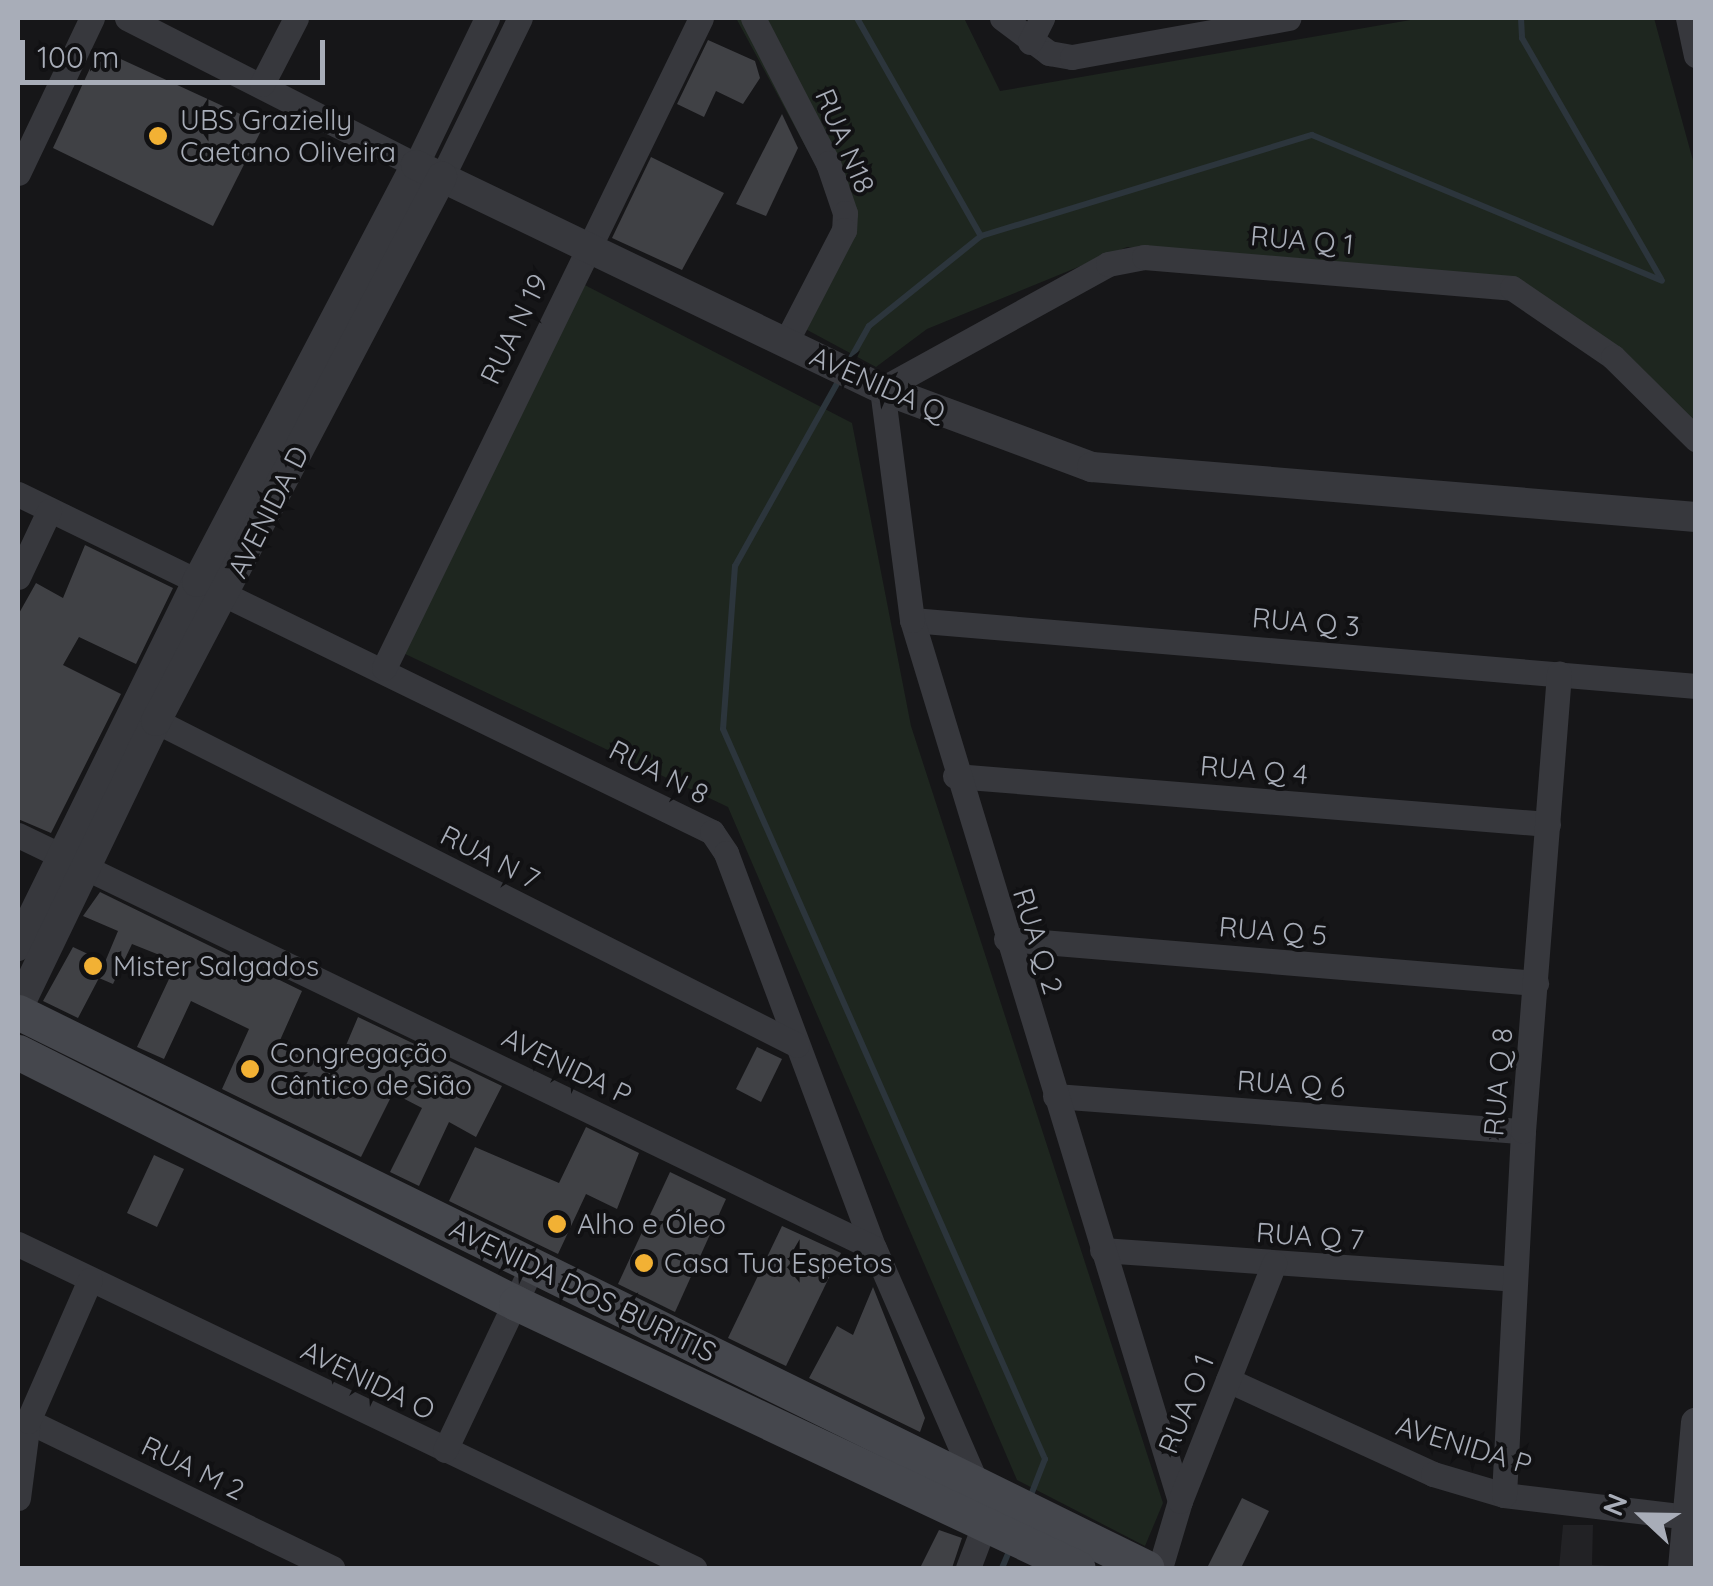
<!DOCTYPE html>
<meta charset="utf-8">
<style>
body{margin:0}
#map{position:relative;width:1713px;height:1586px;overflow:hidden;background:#161618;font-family:Quicksand,sans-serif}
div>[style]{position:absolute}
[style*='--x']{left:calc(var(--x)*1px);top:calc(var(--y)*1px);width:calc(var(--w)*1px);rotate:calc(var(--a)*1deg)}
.built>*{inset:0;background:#222225}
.green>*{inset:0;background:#1e261f}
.stream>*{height:6px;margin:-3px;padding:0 3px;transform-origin:3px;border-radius:3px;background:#2c353c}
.building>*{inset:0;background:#404145}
.minor>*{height:25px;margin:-12.5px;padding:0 12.5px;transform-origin:12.5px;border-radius:12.5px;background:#37383d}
.tertiary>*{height:30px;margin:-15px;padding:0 15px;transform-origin:15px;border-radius:15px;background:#37383d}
.secondary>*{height:35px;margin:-17.5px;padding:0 17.5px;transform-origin:17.5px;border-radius:17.5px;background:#45474d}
.dots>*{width:28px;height:28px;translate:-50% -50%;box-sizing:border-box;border:5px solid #111113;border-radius:50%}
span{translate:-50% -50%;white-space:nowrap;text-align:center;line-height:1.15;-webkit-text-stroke:8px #111113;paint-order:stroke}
.poi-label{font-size:28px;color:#a8adb8}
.left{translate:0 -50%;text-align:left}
.street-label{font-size:28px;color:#a8adb8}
.frame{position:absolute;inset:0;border:20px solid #a8adb8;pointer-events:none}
.north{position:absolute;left:1593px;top:1466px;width:100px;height:100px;-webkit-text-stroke:8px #111113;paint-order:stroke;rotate:292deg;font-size:28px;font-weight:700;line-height:40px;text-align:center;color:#a8adb8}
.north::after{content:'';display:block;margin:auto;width:35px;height:45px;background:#a8adb8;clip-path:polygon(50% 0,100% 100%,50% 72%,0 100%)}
.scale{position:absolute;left:20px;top:40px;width:305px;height:45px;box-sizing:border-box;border:5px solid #a8adb8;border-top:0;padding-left:12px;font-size:30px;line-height:35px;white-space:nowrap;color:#a8adb8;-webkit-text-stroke:8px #111113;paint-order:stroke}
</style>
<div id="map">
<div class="built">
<i style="clip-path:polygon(1563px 1525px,1593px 1525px,1592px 1565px,1649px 1568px,1559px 1568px)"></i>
</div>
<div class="green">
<i style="clip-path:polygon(736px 18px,964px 18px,1000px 91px,1422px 18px,1654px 18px,1695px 168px,1695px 428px,1516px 280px,1127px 247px,927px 329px,876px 367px,785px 318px,848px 225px)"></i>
<i style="clip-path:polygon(577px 281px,852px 423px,911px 726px,1163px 1503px,1145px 1546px,1017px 1480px,728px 807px,401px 652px)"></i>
</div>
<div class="stream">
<i style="--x:857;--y:18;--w:251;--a:60.4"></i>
<i style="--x:1521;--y:18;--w:20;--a:87"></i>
<i style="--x:1522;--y:38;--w:278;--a:60"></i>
<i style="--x:847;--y:365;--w:45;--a:-60.6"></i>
<i style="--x:869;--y:326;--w:144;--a:-38.8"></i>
<i style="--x:981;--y:236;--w:346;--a:-17"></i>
<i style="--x:1312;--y:135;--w:379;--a:22.6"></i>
<i style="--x:839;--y:380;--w:213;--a:119.2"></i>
<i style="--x:735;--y:566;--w:163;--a:94.2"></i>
<i style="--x:723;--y:729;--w:798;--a:66.2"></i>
<i style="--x:1045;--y:1459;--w:44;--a:111.3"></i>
<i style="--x:1002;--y:1568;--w:21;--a:-67"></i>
</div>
<div class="building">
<i style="clip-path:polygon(708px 40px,755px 61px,760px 78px,743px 104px,716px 91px,704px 117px,677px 104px)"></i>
<i style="clip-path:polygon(99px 49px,264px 125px,213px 226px,53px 148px)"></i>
<i style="clip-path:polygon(782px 114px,798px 148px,766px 216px,736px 204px)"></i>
<i style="clip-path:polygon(651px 157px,724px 193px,682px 270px,612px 238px)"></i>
<i style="clip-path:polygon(85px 545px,173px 588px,136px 664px,79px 637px,63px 665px,121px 694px,51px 833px,18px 819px,18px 615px,36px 583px,63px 598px)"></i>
<i style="clip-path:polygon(100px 892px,302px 991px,277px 1047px,336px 1069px,358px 1017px,502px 1086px,476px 1137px,449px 1122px,419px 1186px,390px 1172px,422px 1108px,393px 1093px,361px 1157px,222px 1089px,249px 1029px,191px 1001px,164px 1059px,137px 1047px,177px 962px,132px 944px,113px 984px,99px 978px,78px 1018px,43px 1001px,73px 947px,105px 962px,118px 931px,83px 916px)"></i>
<i style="clip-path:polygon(757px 1047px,782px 1059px,761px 1102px,736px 1089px)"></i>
<i style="clip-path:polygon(586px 1127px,639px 1153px,617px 1209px,586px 1194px,558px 1254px,449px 1201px,475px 1147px,559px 1183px)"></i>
<i style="clip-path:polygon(154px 1155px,184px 1169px,157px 1227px,127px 1213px)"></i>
<i style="clip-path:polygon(670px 1172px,726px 1199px,675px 1312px,618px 1284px)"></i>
<i style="clip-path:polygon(782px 1226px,841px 1253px,786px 1366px,728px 1338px)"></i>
<i style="clip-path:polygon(873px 1287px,925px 1418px,920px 1432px,809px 1378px,837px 1326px,853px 1335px)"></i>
<i style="clip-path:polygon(1242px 1498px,1269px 1511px,1241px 1568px,1207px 1568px)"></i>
<i style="clip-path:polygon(939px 1530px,962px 1538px,952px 1568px,920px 1568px)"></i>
</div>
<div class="minor">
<i style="--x:127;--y:18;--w:324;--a:27"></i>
<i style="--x:416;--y:165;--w:163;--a:-64.2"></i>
<i style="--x:753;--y:18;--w:163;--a:62.7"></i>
<i style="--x:828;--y:163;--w:53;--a:71.2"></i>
<i style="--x:845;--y:213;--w:17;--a:93"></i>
<i style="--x:844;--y:230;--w:126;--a:117.4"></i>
<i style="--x:1002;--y:18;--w:59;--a:36.7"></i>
<i style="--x:1049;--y:53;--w:23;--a:10"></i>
<i style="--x:1072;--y:57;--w:220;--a:-10.2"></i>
<i style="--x:1688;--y:18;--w:38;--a:78"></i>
<i style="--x:1030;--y:42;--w:27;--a:-63"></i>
<i style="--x:262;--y:84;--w:74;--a:-62.7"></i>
<i style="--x:18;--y:173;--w:172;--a:-64.5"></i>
<i style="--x:442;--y:177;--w:177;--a:-63.9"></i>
<i style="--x:18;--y:494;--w:772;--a:25.97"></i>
<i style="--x:712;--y:832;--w:25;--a:56"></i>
<i style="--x:726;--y:853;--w:422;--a:69.5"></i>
<i style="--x:874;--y:1248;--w:258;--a:66.5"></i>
<i style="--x:977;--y:1485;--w:39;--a:78"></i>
<i style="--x:985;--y:1523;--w:48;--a:110.7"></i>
<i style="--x:18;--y:577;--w:73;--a:-64.8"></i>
<i style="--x:912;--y:620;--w:787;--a:4.81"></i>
<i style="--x:384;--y:668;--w:723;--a:-64"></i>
<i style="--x:156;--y:721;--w:718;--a:26.81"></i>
<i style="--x:955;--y:776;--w:595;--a:4.63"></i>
<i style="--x:18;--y:835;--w:950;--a:25.76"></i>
<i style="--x:1006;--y:939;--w:532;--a:4.75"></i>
<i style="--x:1055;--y:1096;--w:469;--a:4.3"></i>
<i style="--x:18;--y:1244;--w:750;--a:25.61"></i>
<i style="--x:1102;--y:1250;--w:413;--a:4"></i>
<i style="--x:1228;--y:1380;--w:226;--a:24.6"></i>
<i style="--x:1433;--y:1474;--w:74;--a:16.5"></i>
<i style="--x:1504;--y:1495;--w:193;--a:6.8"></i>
<i style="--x:28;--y:1421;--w:338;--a:25.8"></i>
<i style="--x:445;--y:1450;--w:205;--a:-64.6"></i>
<i style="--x:1504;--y:1495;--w:364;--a:-87"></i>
<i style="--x:1523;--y:1131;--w:459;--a:-85.5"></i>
<i style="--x:18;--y:1498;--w:78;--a:-82.6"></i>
<i style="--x:28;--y:1421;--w:154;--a:-66.3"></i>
<i style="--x:1180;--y:1501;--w:921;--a:-106.92"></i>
<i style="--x:912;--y:620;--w:233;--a:-97.4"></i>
<i style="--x:882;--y:389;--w:258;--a:-28.9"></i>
<i style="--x:1108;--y:264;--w:37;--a:-11"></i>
<i style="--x:1144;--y:257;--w:369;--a:4.8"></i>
<i style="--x:1512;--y:288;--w:122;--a:34.3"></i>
<i style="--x:1613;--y:357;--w:117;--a:44.7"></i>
<i style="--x:1160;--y:1568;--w:70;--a:-73.4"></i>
<i style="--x:1180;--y:1501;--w:256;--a:-68.4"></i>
</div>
<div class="tertiary">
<i style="--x:18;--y:946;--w:406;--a:-63.8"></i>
<i style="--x:197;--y:582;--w:471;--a:-62.3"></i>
<i style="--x:416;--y:165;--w:517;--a:25.67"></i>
<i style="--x:882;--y:389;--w:224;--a:20.4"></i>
<i style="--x:1092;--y:467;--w:606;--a:4.73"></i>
<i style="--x:18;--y:1008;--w:318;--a:-64.3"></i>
<i style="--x:156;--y:721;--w:615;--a:-62.27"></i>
<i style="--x:1683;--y:1568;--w:146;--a:-84.9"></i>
</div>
<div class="secondary">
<i style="--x:18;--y:1012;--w:1258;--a:26.22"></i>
<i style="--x:18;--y:1052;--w:558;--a:26.75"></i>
<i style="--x:516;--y:1303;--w:621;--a:25.25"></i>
</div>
<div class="dots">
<i style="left:158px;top:136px;background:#f2b134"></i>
<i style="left:93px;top:966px;background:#f2b134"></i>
<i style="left:250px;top:1069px;background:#f2b134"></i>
<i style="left:557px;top:1224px;background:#f2b134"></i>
<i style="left:644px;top:1263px;background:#f2b134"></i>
</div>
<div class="poi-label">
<span class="left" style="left:180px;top:136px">UBS Grazielly<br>Caetano Oliveira</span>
<span class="left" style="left:113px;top:966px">Mister Salgados</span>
<span class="left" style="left:270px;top:1069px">Congregação<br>Cântico de Sião</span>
<span class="left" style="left:577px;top:1224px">Alho e Óleo</span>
<span class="left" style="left:664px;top:1263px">Casa Tua Espetos</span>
</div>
<div class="street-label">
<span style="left:845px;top:141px;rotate:67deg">RUA N18</span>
<span style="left:1302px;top:240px;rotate:5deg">RUA Q 1</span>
<span style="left:514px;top:329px;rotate:-64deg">RUA N 19</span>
<span style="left:878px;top:384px;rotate:24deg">AVENIDA Q</span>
<span style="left:268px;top:512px;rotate:-63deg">AVENIDA D</span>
<span style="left:1306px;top:622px;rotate:5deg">RUA Q 3</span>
<span style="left:1254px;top:770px;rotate:5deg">RUA Q 4</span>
<span style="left:659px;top:772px;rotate:27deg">RUA N 8</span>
<span style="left:490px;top:857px;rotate:27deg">RUA N 7</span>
<span style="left:1273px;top:931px;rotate:5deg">RUA Q 5</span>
<span style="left:1038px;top:941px;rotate:73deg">RUA Q 2</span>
<span style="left:567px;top:1066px;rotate:26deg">AVENIDA P</span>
<span style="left:1498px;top:1082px;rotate:-85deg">RUA Q 8</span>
<span style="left:1291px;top:1084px;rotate:4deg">RUA Q 6</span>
<span style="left:1310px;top:1236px;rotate:4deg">RUA Q 7</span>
<span style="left:583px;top:1290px;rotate:26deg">AVENIDA DOS BURITIS</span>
<span style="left:368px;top:1380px;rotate:26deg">AVENIDA O</span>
<span style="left:1186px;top:1404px;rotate:-68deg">RUA O 1</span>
<span style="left:1464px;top:1445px;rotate:17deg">AVENIDA P</span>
<span style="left:193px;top:1468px;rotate:26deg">RUA M 2</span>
</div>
<div class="frame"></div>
<div class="north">N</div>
<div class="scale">100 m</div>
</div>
